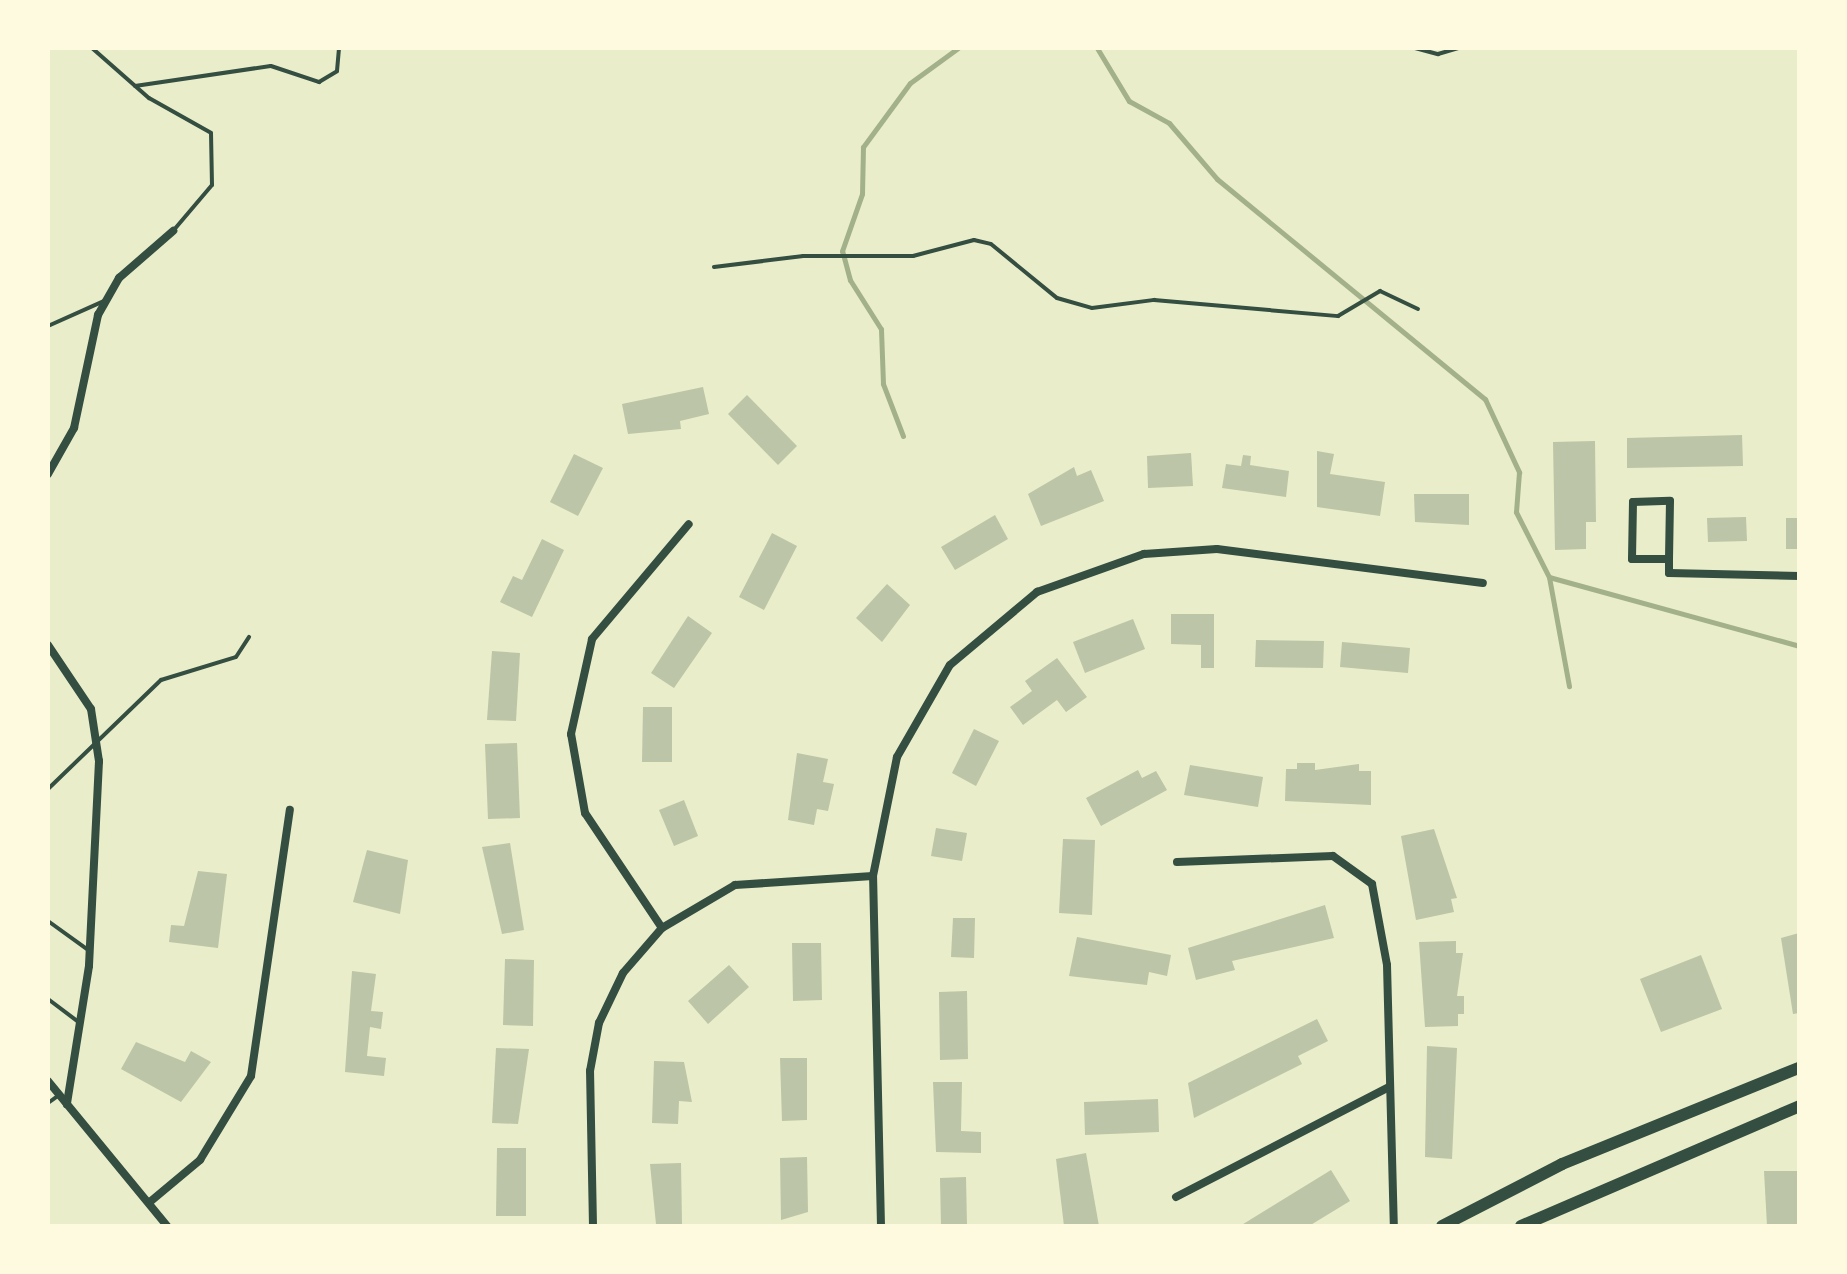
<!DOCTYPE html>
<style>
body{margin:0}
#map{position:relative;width:1847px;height:1274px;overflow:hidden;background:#e9edc9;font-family:Karla,sans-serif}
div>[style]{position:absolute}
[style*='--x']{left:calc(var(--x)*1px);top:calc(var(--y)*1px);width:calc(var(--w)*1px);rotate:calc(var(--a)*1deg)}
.stream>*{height:5px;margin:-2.5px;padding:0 2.5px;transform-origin:2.5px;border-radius:2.5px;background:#a3b18a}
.building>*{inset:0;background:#bcc5a7}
.service>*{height:4px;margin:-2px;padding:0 2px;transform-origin:2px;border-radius:2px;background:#344e41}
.minor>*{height:8px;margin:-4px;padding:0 4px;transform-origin:4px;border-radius:4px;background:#344e41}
.primary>*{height:12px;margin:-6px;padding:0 6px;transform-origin:6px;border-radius:6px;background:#344e41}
span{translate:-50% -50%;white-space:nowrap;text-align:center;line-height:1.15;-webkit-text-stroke:7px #fefae0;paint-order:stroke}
.frame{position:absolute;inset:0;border:50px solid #fefae0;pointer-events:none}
</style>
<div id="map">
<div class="stream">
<i style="--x:1097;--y:48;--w:62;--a:58.9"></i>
<i style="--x:1129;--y:101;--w:46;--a:28.8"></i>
<i style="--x:1169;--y:123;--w:74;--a:49.4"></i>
<i style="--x:1217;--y:179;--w:347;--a:39.4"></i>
<i style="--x:1485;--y:399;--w:81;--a:65"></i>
<i style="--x:1519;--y:472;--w:40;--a:94.3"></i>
<i style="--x:1516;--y:512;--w:73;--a:63.1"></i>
<i style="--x:1549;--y:577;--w:111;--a:79.6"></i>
<i style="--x:903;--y:436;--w:56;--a:-111"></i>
<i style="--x:883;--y:384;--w:55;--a:-92.1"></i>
<i style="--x:881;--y:329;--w:58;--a:-122.3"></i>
<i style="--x:850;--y:280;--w:30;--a:-105"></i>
<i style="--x:842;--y:251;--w:60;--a:-70.7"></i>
<i style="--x:862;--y:194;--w:47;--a:-88.8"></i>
<i style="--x:863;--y:147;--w:79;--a:-53.7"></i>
<i style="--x:910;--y:83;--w:59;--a:-36.1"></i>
<i style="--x:1549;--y:577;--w:259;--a:15.4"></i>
</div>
<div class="building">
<i style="clip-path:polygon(703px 387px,709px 414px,680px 421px,681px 429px,628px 434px,622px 404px)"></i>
<i style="clip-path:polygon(747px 395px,797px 446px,778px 465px,728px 414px)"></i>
<i style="clip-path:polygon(1742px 435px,1743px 466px,1627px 468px,1627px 438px)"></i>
<i style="clip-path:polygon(1595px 441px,1596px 522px,1586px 522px,1586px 549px,1555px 550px,1553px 442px)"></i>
<i style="clip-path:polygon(1317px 451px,1334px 454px,1330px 474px,1385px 482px,1380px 516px,1317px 507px)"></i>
<i style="clip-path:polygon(1191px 453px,1193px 486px,1148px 488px,1147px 456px)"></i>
<i style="clip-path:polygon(574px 454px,603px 468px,578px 516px,550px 502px)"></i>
<i style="clip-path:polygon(1243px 455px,1251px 456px,1250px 465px,1289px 471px,1286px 497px,1222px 488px,1226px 464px,1241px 466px)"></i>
<i style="clip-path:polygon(1074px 467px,1077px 476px,1091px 470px,1104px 501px,1041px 526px,1028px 494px)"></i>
<i style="clip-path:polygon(1414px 494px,1469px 494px,1469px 525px,1415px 522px)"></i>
<i style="clip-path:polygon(995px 515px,1008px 539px,955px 570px,941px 547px)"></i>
<i style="clip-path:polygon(1746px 517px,1747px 541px,1708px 542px,1707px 518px)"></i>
<i style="clip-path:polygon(1786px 518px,1799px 518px,1799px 549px,1786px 549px)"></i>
<i style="clip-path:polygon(772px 533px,797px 546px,764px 610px,739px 597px)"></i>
<i style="clip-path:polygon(542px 539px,564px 550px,532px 617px,500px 602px,513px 576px,522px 580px)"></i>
<i style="clip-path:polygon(887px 584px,910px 605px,882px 642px,856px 618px)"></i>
<i style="clip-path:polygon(1171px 614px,1214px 614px,1214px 668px,1201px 668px,1201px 645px,1171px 644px)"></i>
<i style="clip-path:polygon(688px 616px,712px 633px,674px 688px,651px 673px)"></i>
<i style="clip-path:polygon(1133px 619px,1145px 649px,1085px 673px,1073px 642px)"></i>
<i style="clip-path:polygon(1256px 640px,1324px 641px,1323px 668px,1255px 667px)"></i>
<i style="clip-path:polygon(1342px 642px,1410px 648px,1408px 673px,1340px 667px)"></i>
<i style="clip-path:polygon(492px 651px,520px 653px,516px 721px,487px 720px)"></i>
<i style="clip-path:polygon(1057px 658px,1087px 697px,1066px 712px,1057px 700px,1023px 725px,1010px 707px,1032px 691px,1025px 681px)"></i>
<i style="clip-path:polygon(643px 707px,672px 707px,672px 762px,642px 762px)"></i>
<i style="clip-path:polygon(974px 729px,999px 741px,976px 786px,952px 773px)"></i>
<i style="clip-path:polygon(517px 743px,520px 818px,488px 819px,485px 744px)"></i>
<i style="clip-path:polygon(797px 753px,828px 759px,823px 782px,834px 784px,828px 811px,817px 809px,814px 825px,788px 820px)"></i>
<i style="clip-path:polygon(1297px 763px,1315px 763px,1315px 770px,1359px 764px,1359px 771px,1371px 771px,1371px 805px,1285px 801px,1286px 769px,1297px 769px)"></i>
<i style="clip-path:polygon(1190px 765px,1263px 777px,1258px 807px,1184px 795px)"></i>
<i style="clip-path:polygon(1138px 770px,1142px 778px,1156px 771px,1167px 790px,1101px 826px,1086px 798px)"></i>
<i style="clip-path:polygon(684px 800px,698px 836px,674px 846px,659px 810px)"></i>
<i style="clip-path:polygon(936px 828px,967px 833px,962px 861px,931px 856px)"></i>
<i style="clip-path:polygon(1434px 829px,1457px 898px,1451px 899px,1454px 912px,1416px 920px,1401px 836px)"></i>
<i style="clip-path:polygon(1063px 839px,1095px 840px,1092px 915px,1059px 913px)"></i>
<i style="clip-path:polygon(510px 843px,524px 930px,502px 934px,482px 847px)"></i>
<i style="clip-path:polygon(367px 850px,408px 860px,400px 914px,353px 902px)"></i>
<i style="clip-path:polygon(198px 871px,227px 874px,218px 948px,169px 942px,171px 925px,184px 926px)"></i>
<i style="clip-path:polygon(1325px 905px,1334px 938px,1232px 961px,1235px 970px,1196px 980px,1188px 948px)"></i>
<i style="clip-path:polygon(953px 918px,975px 918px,974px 958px,951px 957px)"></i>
<i style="clip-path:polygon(1799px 933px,1799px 1013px,1793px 1014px,1781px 938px)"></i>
<i style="clip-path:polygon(1077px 937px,1171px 955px,1167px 976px,1149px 972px,1147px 985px,1069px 976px)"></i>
<i style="clip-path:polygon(1456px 941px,1456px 953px,1463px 953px,1457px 996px,1464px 996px,1464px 1014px,1458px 1014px,1458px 1026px,1425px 1027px,1419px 942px)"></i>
<i style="clip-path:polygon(792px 943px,821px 943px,822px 1000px,793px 1001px)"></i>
<i style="clip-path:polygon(1701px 955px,1722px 1009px,1661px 1032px,1640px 979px)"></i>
<i style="clip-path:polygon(505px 959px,534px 960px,533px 1026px,503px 1025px)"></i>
<i style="clip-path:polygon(729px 965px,749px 987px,708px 1024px,688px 1001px)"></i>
<i style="clip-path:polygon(352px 971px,376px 974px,371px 1011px,383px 1012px,381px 1029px,370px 1027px,367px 1056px,386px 1058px,384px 1076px,345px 1072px)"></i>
<i style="clip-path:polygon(967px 991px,968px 1059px,940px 1060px,939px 992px)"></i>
<i style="clip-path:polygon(1317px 1019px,1328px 1041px,1298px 1056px,1302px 1064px,1194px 1118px,1188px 1083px)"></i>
<i style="clip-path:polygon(136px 1042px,185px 1062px,191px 1051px,211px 1062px,181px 1102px,121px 1069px)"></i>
<i style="clip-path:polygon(1427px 1046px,1457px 1048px,1452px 1159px,1425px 1157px)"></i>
<i style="clip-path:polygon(496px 1048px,529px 1049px,518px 1124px,492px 1123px)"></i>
<i style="clip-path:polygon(780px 1058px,807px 1058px,807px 1120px,782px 1121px)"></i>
<i style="clip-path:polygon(654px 1061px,684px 1062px,692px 1102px,679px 1101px,678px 1124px,652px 1123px)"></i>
<i style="clip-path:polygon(933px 1082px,962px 1082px,961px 1131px,981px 1132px,981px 1153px,936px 1152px)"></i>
<i style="clip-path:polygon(1158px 1099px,1159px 1132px,1085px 1135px,1084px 1102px)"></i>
<i style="clip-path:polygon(497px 1148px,526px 1148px,526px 1216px,496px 1216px)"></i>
<i style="clip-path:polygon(1086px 1153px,1099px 1226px,1064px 1226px,1056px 1159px)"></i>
<i style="clip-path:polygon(807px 1157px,808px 1212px,781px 1220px,780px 1158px)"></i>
<i style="clip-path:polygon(681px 1163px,682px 1224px,656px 1224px,650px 1164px)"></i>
<i style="clip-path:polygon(1331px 1170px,1350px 1201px,1309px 1226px,1240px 1226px)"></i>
<i style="clip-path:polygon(1764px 1171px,1799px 1171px,1799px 1226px,1767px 1226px)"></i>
<i style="clip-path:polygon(966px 1177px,967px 1226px,941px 1226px,940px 1178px)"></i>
</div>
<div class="service">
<i style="--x:92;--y:48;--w:76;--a:41.3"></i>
<i style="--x:149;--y:98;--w:71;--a:29.4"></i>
<i style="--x:211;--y:133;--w:52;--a:88.9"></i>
<i style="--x:212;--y:185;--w:60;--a:130.3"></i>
<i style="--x:1415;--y:48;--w:24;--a:15"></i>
<i style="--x:1438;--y:54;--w:22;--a:-16"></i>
<i style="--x:135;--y:86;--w:137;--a:-8.4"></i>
<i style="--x:271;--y:66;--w:51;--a:18.4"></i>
<i style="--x:319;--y:82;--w:21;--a:-31"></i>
<i style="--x:337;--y:71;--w:23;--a:-85"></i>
<i style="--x:714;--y:267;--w:90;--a:-7"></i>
<i style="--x:803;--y:256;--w:110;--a:0"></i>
<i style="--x:913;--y:256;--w:63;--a:-14.7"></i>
<i style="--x:974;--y:240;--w:17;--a:13"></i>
<i style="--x:991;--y:244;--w:85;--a:39.3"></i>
<i style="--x:1057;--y:298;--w:36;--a:16"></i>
<i style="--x:1092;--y:308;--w:63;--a:-7.4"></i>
<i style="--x:1154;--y:300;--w:185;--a:5"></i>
<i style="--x:1338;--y:316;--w:49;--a:-30.8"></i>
<i style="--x:1380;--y:291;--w:42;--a:25.3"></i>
<i style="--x:48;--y:326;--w:61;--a:-24.1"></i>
<i style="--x:48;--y:789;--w:157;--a:-44"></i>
<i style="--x:161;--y:680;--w:78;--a:-17"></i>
<i style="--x:236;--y:657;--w:24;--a:-57"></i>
<i style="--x:48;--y:921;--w:49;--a:35.9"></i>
<i style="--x:48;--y:999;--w:38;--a:37"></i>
<i style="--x:48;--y:1103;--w:14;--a:-36"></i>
</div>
<div class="minor">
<i style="--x:48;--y:474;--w:53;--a:-60.5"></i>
<i style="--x:74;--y:428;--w:116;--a:-78"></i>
<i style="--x:98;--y:315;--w:43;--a:-60.4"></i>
<i style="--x:119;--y:278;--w:72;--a:-41"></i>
<i style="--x:1669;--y:559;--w:37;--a:180"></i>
<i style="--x:1632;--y:559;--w:57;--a:-89"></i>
<i style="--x:1633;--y:502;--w:37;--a:-2"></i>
<i style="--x:1670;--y:501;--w:58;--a:91"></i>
<i style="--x:1669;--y:559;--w:14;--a:90"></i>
<i style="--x:1669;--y:573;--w:130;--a:1.3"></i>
<i style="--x:48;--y:645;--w:77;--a:56.1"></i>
<i style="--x:91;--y:709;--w:53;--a:81.3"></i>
<i style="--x:99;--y:761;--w:205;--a:92.8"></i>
<i style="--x:89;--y:966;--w:140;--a:99.1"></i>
<i style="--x:1177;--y:862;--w:156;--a:-2.2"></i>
<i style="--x:1333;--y:856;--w:48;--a:35.7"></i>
<i style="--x:1372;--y:884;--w:82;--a:79.5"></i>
<i style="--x:1387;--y:965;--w:261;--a:88.5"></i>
<i style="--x:662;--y:928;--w:138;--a:-123.8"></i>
<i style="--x:585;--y:813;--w:80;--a:-100"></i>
<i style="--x:571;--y:734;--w:97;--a:-77.5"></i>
<i style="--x:592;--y:639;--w:150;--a:-49.9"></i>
<i style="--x:48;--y:1081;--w:188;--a:50.6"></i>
<i style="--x:1176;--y:1197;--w:240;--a:-27.3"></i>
<i style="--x:151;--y:1201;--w:64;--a:-39.9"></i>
<i style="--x:200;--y:1160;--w:98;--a:-58.7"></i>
<i style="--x:251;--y:1076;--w:269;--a:-81.7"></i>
<i style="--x:593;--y:1226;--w:155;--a:-91.1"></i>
<i style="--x:590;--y:1071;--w:49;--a:-79.4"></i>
<i style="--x:599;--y:1023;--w:55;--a:-64.4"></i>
<i style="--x:623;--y:973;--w:60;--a:-49.1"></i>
<i style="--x:662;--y:928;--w:85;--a:-30.5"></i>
<i style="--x:735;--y:885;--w:138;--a:-3.7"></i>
<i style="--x:881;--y:1226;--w:350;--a:-91.3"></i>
<i style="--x:873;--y:876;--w:121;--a:-78.6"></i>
<i style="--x:897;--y:757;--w:106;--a:-60.1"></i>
<i style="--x:950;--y:665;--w:114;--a:-40"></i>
<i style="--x:1037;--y:592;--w:114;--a:-19.6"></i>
<i style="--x:1144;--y:554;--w:73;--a:-3.9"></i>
<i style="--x:1217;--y:549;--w:268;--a:7.3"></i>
</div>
<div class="primary">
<i style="--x:1442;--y:1226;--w:135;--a:-27.3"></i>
<i style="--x:1562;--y:1164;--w:256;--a:-22.1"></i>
<i style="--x:1521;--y:1226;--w:303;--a:-23.3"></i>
</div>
<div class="frame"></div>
</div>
